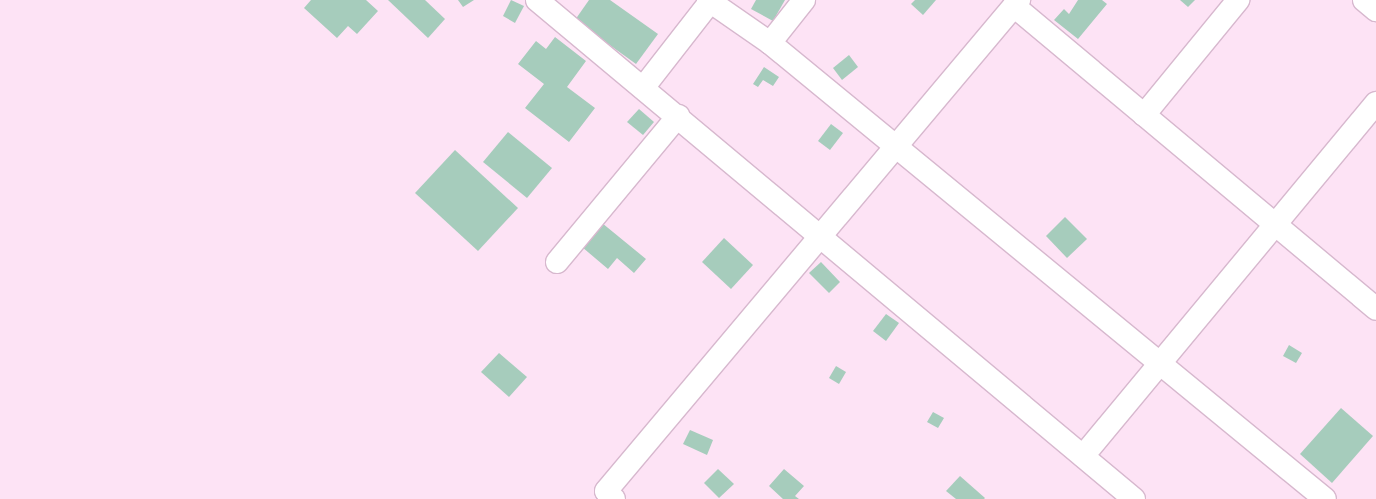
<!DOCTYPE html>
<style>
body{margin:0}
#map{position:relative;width:1376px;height:499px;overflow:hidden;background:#fde3f5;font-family:"Archivo Narrow",sans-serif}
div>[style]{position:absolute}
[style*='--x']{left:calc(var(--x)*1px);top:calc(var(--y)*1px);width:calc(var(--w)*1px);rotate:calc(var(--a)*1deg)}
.building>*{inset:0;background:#a6ccbc}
.roads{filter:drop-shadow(1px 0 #d7b8ce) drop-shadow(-1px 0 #d7b8ce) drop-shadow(0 1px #d7b8ce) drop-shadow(0 -1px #d7b8ce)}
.street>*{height:22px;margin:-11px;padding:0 11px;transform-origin:11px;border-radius:11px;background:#fff}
span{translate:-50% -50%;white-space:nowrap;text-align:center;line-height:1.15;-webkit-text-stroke:5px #fde3f5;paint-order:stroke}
</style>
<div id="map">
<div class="building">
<i style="clip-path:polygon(311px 0,366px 0,378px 11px,357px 34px,348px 26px,337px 38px,304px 8px)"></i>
<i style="clip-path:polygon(388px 0,425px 0,445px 19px,428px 38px)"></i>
<i style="clip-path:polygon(458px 0,474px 0,463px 7px)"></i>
<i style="clip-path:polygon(511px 0,524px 6px,515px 23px,503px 16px)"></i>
<i style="clip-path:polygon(589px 0,610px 0,658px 34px,636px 64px,575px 20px)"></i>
<i style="clip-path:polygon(756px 0,785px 0,773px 21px,751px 9px)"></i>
<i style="clip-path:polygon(915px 0,936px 0,923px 15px,911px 4px)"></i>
<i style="clip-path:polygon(1078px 0,1102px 0,1107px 4px,1078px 39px,1054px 20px,1064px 9px,1069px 14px)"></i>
<i style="clip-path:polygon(1180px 0,1195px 0,1188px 7px)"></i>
<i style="clip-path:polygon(555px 37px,586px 61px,567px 87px,595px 108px,569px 142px,525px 108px,544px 84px,518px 64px,536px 41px,546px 49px)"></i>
<i style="clip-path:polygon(849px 55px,858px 67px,842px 80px,833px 68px)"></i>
<i style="clip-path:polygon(764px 67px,779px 77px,773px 86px,763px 80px,758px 87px,753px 84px)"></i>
<i style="clip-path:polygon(639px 109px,654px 122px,643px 135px,627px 122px)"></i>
<i style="clip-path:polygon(831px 124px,843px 133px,830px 150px,818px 141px)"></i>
<i style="clip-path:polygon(508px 132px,552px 168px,527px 198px,483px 162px)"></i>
<i style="clip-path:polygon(455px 150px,518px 208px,478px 251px,415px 193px)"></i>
<i style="clip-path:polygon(1065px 217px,1087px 239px,1067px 258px,1046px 236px)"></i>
<i style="clip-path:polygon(602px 223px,646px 259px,634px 273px,617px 258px,608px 269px,582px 247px)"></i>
<i style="clip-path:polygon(724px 238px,753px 265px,731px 289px,702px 262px)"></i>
<i style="clip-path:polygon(821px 262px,840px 282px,829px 293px,809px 273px)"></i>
<i style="clip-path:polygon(886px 314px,899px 323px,886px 341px,873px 331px)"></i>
<i style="clip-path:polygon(1289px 345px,1302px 353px,1296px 363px,1283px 356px)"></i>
<i style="clip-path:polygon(499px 353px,527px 377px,509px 397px,481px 372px)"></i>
<i style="clip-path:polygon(836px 366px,846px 372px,839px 384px,829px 378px)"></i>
<i style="clip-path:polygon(1341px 408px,1373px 436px,1332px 483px,1300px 454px)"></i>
<i style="clip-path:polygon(933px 412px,944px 418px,938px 428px,927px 422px)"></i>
<i style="clip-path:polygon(690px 430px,713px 440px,707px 455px,683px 444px)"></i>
<i style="clip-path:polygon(718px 469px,734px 484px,719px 498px,704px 483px)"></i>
<i style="clip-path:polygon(784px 469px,804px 486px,795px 496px,799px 499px,783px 499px,769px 486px)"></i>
<i style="clip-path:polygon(960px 476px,985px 498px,984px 499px,956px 499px,946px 491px)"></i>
</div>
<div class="roads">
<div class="street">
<i style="--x:537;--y:0;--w:778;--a:39.89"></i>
<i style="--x:708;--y:0;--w:75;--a:34.7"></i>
<i style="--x:770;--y:43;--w:718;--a:39.41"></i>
<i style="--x:1364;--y:0;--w:16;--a:40"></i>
<i style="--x:1014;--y:6;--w:472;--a:39.9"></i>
<i style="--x:770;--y:43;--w:55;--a:-51.7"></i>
<i style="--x:643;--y:88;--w:109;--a:-52.1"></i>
<i style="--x:1144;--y:115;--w:149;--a:-50.7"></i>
<i style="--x:557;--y:262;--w:190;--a:-50.3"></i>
<i style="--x:1083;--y:456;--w:459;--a:-50.3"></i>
<i style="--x:614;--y:499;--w:11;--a:-135"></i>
<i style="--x:606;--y:491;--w:642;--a:-49.93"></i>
</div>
</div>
</div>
